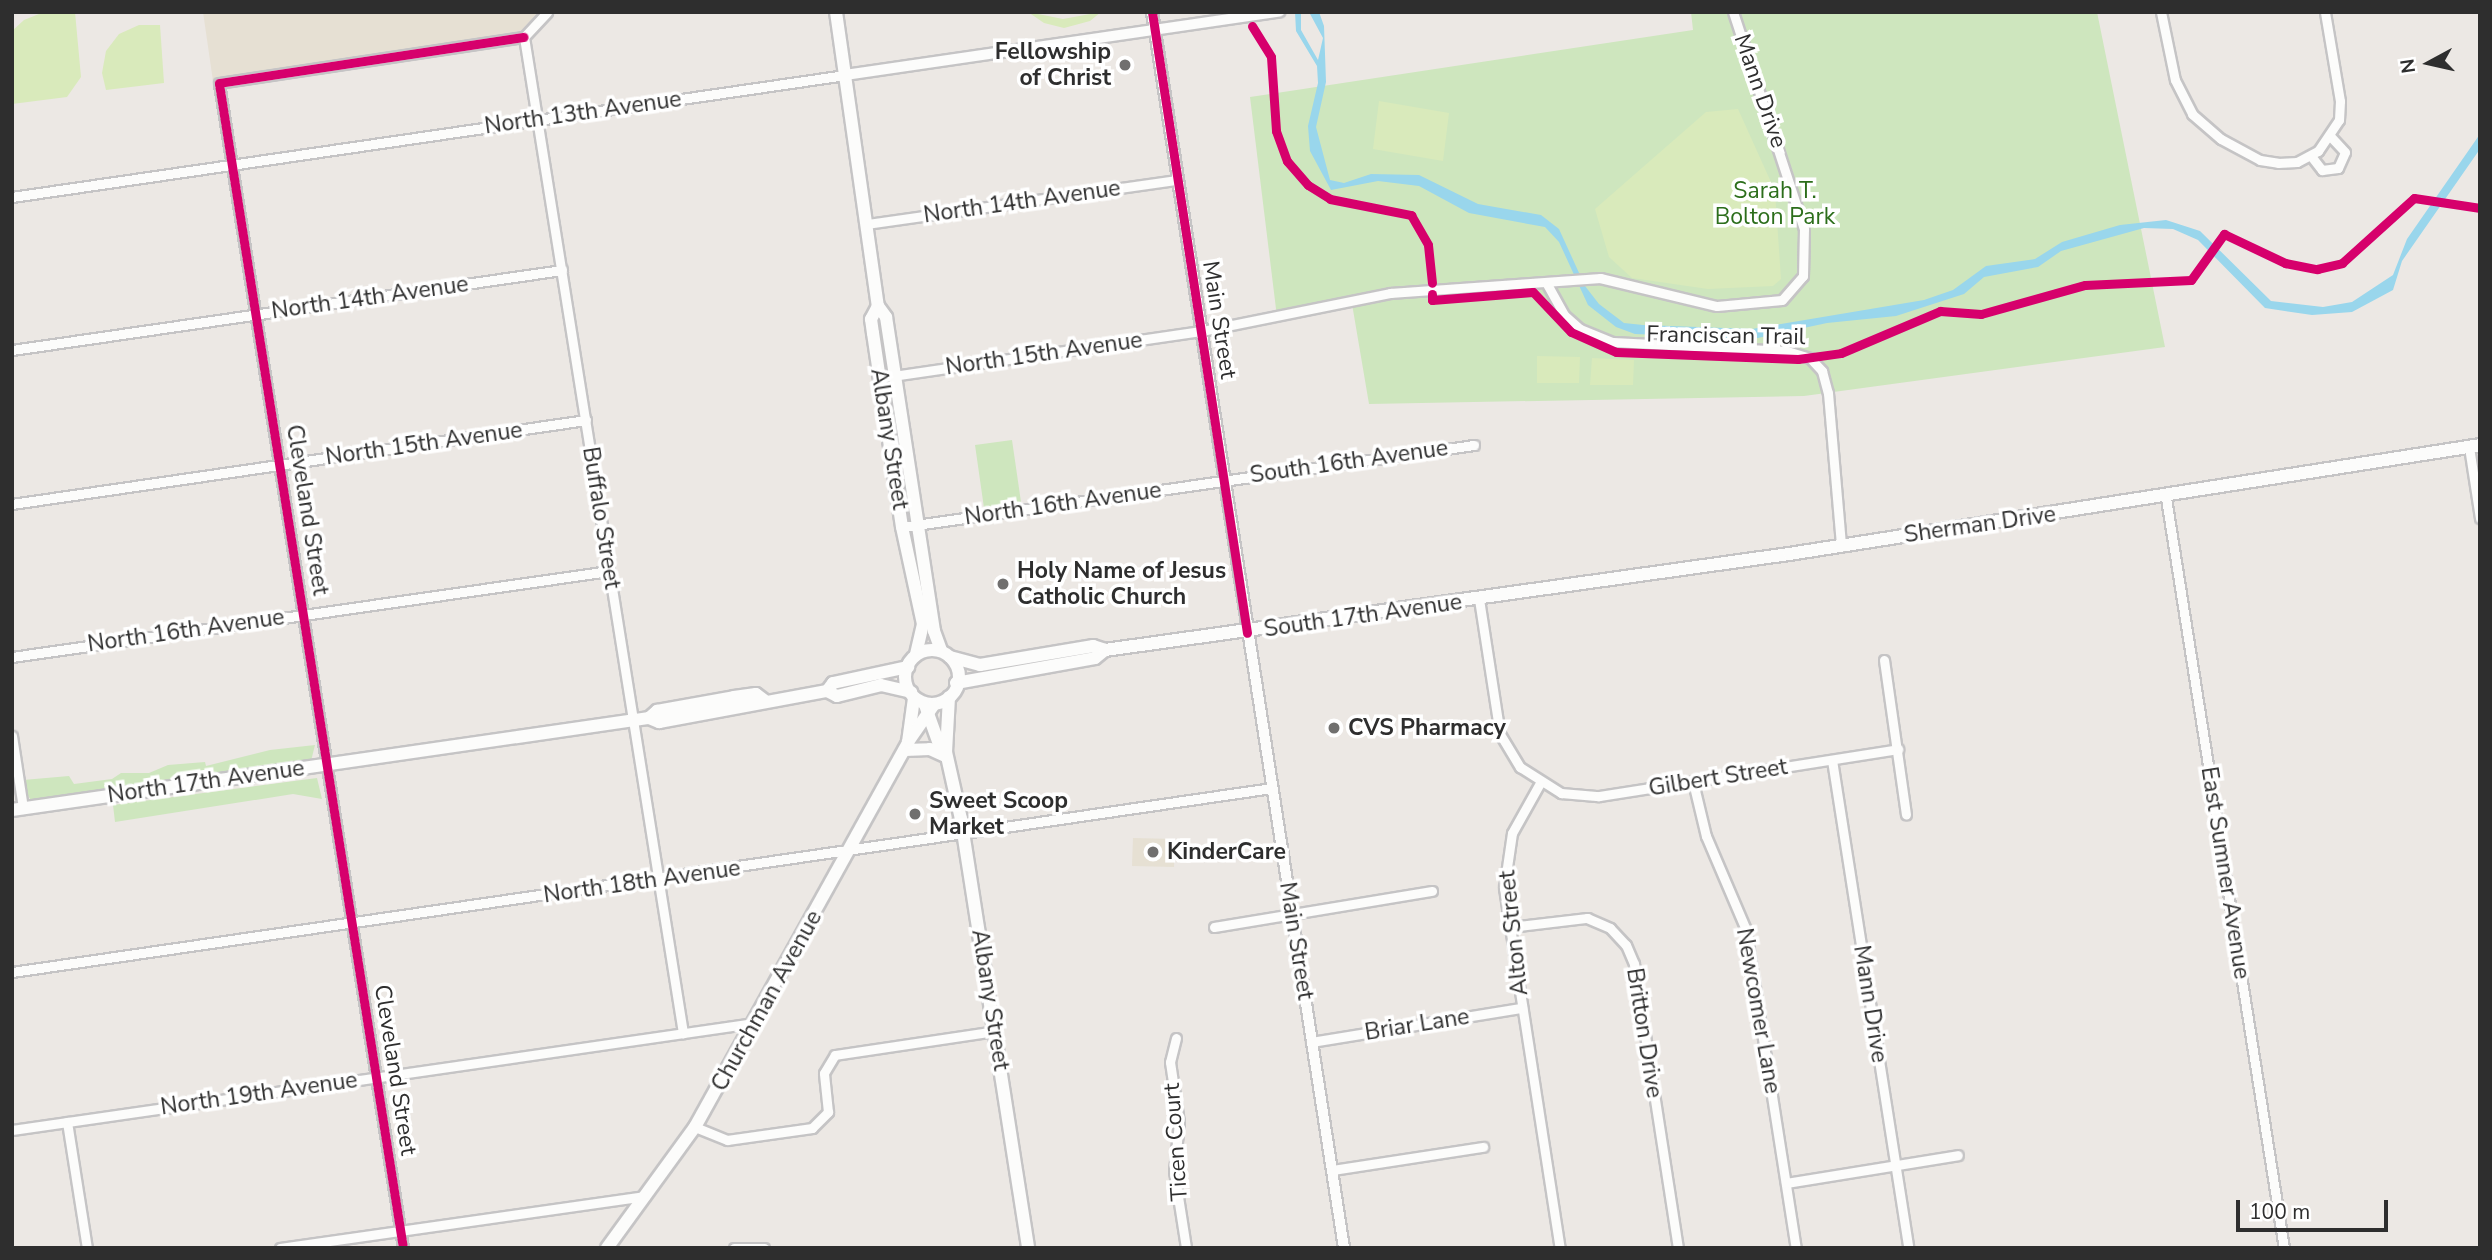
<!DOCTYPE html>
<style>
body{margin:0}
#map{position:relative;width:2492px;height:1260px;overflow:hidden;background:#ece8e4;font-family:"Nunito Sans",sans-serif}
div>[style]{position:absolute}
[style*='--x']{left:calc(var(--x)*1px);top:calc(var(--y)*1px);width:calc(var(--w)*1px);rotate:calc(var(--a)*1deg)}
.education>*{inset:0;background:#e6e0d3}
.green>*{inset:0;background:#cee6be}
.pitch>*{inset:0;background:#d9eabb}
.water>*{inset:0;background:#99d6ec}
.roads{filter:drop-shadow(2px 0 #c5c4c5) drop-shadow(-2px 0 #c5c4c5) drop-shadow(0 2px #c5c4c5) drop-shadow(0 -2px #c5c4c5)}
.minor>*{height:9px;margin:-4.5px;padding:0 4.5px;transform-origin:4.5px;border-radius:4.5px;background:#fcfcfb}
.tertiary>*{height:10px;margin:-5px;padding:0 5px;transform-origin:5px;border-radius:5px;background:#fcfcfb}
.secondary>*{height:12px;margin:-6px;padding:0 6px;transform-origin:6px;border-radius:6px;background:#fcfcfb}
.secondary>.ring{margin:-6px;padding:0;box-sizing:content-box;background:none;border:12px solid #fcfcfb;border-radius:50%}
.cycleway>*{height:9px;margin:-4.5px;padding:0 4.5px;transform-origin:4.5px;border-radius:4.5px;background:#d6006c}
.dots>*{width:19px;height:19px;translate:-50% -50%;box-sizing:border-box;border:4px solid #fff;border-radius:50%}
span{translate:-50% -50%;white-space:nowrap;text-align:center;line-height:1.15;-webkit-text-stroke:7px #fff;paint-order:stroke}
.poi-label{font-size:23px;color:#2e2e2e;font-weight:700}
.right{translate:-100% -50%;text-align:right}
.left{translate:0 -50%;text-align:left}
.street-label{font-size:23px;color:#2e2e2e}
.park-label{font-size:23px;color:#2c6e1b}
.frame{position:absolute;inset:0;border:14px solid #2e2e2e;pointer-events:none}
.north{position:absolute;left:2394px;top:28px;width:70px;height:70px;-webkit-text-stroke:5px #fff;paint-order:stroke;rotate:262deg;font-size:19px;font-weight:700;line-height:28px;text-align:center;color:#2e2e2e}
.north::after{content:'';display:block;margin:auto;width:24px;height:32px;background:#2e2e2e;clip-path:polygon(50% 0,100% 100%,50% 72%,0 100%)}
.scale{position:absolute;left:2236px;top:1200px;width:152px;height:32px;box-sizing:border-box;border:4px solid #2e2e2e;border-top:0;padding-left:9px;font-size:21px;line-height:24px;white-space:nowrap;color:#2e2e2e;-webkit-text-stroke:5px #fff;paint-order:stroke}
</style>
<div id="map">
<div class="education">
<i style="clip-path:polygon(203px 12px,538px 12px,521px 31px,213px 81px)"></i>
<i style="clip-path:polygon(1133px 838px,1175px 839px,1174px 867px,1132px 866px)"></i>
</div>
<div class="green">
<i style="clip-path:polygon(1691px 12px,2097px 12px,2165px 347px,1804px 396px,1369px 404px,1351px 298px,1277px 317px,1250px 97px,1693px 30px)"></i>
<i style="clip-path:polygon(1012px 440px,1021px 502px,984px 508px,975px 445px)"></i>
<i style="clip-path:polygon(315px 745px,311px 761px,32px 802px,24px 789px,23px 780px,69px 776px,74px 784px,112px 779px,121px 773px,149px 773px,168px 765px,205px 762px,206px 766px,270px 750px)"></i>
<i style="clip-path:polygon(317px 778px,322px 799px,293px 794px,115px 822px,113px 805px)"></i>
</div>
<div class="pitch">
<i style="clip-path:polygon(44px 12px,75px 12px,81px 77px,67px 97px,12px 104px,12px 31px,24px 20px)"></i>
<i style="clip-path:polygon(1028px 12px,1063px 19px,1101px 12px,1090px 21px,1064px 28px,1044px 23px)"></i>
<i style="clip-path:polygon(139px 25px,160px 25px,164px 83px,106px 90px,102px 73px,106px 51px,119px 34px)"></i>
<i style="clip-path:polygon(1379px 101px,1449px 113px,1443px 161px,1373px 149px)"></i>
<i style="clip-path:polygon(1738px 109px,1775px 191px,1781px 279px,1773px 286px,1708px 289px,1632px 278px,1609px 257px,1595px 209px,1706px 112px)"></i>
<i style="clip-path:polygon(1537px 356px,1580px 357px,1579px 383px,1537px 383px)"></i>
<i style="clip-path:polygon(1592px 358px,1634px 360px,1633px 385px,1590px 385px)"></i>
</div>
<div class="water">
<i style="clip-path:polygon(1295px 12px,1301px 12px,1301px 30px,1318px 60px,1323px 38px,1309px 12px,1319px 12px,1324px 26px,1326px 82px,1316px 127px,1330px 180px,1344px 183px,1371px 174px,1419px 175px,1478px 204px,1541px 215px,1559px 229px,1585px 286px,1599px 304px,1624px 323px,1643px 325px,1752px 329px,1924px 300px,1953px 290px,1986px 266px,2035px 259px,2062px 242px,2120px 225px,2166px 220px,2200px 231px,2271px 301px,2323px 307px,2352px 302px,2393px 275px,2407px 239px,2480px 134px,2480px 149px,2402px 261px,2393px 290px,2352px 312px,2312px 315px,2265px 308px,2198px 240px,2173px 229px,2144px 228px,2061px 251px,2038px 267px,1984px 277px,1964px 294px,1896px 316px,1827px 323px,1753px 339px,1635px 334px,1616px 327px,1588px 305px,1559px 242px,1545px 227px,1469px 213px,1419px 186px,1378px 181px,1331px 190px,1310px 151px,1308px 126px,1318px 83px,1317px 66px,1296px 31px)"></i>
</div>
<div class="roads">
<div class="minor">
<i style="--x:2161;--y:12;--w:69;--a:78.4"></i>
<i style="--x:2175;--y:80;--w:38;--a:63"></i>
<i style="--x:2192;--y:114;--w:38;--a:41"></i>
<i style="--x:2221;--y:139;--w:44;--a:28.3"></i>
<i style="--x:2260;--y:160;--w:18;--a:9"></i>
<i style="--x:2278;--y:163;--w:19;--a:-3"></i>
<i style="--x:2297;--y:162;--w:24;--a:-28"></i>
<i style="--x:2318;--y:151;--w:37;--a:-56"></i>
<i style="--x:2339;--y:120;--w:19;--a:-87"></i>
<i style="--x:2340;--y:101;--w:90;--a:-99.6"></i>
<i style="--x:524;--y:37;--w:1009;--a:80.93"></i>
<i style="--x:524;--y:37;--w:34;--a:-47"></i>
<i style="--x:2311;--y:156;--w:18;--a:52"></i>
<i style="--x:2322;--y:170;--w:16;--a:-7"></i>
<i style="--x:2338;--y:168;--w:17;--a:-66"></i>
<i style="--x:2345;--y:152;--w:21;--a:-133"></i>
<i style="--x:12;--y:197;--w:842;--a:-8.33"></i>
<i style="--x:867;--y:224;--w:314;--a:-8.1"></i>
<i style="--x:1547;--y:284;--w:35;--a:61"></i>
<i style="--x:1564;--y:315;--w:21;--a:41"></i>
<i style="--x:1580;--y:329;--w:35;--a:22"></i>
<i style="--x:1613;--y:342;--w:174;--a:3"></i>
<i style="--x:1787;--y:351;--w:24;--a:17"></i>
<i style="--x:1810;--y:358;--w:18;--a:47"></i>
<i style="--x:1822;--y:371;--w:23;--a:75"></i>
<i style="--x:1828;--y:393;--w:154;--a:85.1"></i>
<i style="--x:12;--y:350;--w:556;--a:-8.28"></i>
<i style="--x:886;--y:377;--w:319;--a:-8.3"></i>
<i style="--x:1202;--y:331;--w:192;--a:-11.4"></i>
<i style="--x:1390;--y:293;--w:211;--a:-4.1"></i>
<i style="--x:1600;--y:278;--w:120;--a:13.5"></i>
<i style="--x:1717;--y:306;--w:65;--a:-5.3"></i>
<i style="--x:1782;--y:300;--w:32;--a:-49"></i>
<i style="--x:1803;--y:276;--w:47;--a:-88.8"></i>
<i style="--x:1804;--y:229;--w:228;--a:-108.1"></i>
<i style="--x:2469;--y:447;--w:72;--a:81.2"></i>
<i style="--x:2166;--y:498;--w:759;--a:81.06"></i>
<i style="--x:12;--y:504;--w:580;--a:-8.33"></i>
<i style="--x:902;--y:527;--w:578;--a:-8.16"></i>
<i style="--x:1479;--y:599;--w:137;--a:81.2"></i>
<i style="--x:1500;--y:734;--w:39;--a:59"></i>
<i style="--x:1520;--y:767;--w:49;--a:32.4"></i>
<i style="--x:1561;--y:793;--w:38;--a:5"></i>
<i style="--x:1599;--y:796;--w:303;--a:-8.9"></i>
<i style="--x:12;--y:657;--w:603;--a:-8.2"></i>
<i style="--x:1884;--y:660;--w:156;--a:81.9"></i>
<i style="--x:12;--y:736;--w:73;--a:81.3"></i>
<i style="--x:1832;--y:760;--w:494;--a:81.1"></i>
<i style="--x:1693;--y:782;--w:56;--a:76.5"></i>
<i style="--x:1706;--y:836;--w:102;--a:66.9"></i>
<i style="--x:1746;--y:930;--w:322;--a:81.1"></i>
<i style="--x:1540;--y:783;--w:57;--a:119.2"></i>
<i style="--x:1512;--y:833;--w:56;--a:98.3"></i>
<i style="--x:1504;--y:888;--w:364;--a:81.2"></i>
<i style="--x:1214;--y:927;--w:221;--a:-9.4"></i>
<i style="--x:1510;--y:927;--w:78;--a:-6.7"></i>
<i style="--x:1587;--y:918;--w:25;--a:23"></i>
<i style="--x:1610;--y:928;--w:23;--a:47"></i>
<i style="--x:1626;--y:945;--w:21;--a:67"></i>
<i style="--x:1634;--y:964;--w:287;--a:81.2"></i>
<i style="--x:12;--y:972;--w:1272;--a:-8.31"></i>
<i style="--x:1176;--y:1038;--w:25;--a:104"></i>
<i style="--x:1170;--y:1062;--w:61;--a:81.5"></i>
<i style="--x:1179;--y:1122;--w:49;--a:95.8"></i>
<i style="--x:1174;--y:1171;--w:78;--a:81.1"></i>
<i style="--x:1311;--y:1042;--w:214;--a:-9.2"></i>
<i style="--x:67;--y:1122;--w:128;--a:81"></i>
<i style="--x:695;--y:1127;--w:35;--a:22"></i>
<i style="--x:727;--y:1140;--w:86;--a:-8"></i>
<i style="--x:812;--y:1128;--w:23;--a:-45"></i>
<i style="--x:828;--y:1112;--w:39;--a:-96"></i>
<i style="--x:824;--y:1073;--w:21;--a:-59"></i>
<i style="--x:835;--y:1055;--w:162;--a:-8.5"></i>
<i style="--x:12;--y:1130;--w:750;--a:-8.21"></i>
<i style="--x:1332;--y:1170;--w:153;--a:-8.7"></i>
<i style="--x:1786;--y:1183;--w:174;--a:-9.2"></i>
<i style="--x:280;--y:1248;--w:369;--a:-8.1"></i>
<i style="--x:403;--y:1248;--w:1179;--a:-98.98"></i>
<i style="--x:219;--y:83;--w:308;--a:-8.6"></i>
<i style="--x:734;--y:1248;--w:30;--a:0"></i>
</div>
<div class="tertiary">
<i style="--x:1152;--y:12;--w:1251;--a:81.17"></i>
<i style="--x:845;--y:75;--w:439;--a:-8.3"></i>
</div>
<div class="secondary">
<i style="--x:836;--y:12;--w:297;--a:81.9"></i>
<i style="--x:878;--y:306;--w:14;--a:54"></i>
<i style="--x:886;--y:317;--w:318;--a:81.3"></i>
<i style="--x:934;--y:631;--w:20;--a:70"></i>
<i style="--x:878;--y:306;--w:15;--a:118"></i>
<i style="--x:871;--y:319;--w:14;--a:82"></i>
<i style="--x:873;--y:333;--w:196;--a:81.5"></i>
<i style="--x:902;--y:527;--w:99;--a:77.8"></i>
<i style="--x:923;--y:624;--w:31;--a:103"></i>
<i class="ring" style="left:905px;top:650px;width:42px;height:42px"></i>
<i style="--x:950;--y:657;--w:31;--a:15"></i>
<i style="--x:980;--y:665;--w:115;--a:-9.5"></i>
<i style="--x:1093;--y:646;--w:13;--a:18"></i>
<i style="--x:956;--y:683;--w:141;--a:-10.2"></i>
<i style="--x:1095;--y:658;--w:13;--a:-39"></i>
<i style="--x:1105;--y:650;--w:691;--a:-7.99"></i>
<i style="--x:1789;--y:554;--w:700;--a:-8.96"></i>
<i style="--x:827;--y:691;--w:10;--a:-53"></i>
<i style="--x:833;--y:683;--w:77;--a:-12"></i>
<i style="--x:949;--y:697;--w:55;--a:93.1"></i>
<i style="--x:946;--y:752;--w:69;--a:77.4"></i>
<i style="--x:961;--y:819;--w:434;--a:81.1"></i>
<i style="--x:925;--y:705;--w:45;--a:70.3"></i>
<i style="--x:940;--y:747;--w:8;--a:40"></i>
<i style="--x:649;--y:718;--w:11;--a:-41"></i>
<i style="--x:657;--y:711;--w:78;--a:-10.3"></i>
<i style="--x:734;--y:697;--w:22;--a:-8"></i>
<i style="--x:756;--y:694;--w:10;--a:37"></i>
<i style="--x:908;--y:742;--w:44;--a:-82.2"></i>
<i style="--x:905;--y:750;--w:25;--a:-2"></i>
<i style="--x:930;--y:749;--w:17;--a:25"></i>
<i style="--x:12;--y:810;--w:644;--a:-8.22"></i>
<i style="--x:649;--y:718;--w:11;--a:22"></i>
<i style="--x:659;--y:722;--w:171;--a:-10.5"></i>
<i style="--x:827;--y:691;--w:11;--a:27"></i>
<i style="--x:837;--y:696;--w:45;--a:-14"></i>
<i style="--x:881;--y:685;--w:31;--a:13"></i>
<i style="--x:607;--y:1248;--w:150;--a:-54"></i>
<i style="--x:695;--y:1127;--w:440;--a:-61"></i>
<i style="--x:908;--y:742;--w:44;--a:-55.2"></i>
</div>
</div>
<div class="cycleway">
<i style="--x:1152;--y:12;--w:628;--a:81.3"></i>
<i style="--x:1252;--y:26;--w:36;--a:58"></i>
<i style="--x:1271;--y:57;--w:74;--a:86.1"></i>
<i style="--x:1276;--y:131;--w:32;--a:70"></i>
<i style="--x:1287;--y:161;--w:32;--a:49"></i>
<i style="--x:1308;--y:185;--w:26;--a:32"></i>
<i style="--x:1330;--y:199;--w:83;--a:11.2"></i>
<i style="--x:1411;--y:215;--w:34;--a:60"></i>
<i style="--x:1428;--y:245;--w:38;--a:84"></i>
<i style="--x:1432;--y:294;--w:6;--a:90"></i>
<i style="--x:1432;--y:300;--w:101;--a:-4.5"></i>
<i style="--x:1533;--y:292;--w:55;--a:46.5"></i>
<i style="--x:1571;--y:332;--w:49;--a:24"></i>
<i style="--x:1616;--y:352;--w:182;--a:2.2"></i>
<i style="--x:1798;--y:359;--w:43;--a:-7.9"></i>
<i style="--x:1841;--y:353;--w:108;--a:-23"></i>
<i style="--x:1940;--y:311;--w:41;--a:4.2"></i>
<i style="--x:1981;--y:314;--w:108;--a:-15.6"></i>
<i style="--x:2085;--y:285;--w:106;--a:-2.7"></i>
<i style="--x:2191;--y:280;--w:57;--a:-54.3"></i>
<i style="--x:2224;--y:234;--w:68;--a:25.4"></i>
<i style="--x:2285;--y:263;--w:33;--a:11"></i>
<i style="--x:2317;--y:269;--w:26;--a:-13"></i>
<i style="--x:2342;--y:263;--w:97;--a:-42.1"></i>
<i style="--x:2414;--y:198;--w:67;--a:8.6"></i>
<i style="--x:403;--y:1248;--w:1179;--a:-98.98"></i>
<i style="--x:219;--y:83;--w:308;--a:-8.6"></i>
</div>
<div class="dots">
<i style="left:1125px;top:65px;background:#706f6e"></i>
<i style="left:1003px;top:584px;background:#706f6e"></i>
<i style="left:1334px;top:728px;background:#706f6e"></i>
<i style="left:915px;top:814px;background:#706f6e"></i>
<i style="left:1153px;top:852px;background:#706f6e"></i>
</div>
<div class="poi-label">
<span class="right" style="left:1111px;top:65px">Fellowship<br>of Christ</span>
<span class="left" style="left:1017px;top:584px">Holy Name of Jesus<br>Catholic Church</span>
<span class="left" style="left:1348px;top:728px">CVS Pharmacy</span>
<span class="left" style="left:929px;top:814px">Sweet Scoop<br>Market</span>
<span class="left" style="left:1167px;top:852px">KinderCare</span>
</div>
<div class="street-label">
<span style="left:1760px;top:91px;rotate:71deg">Mann Drive</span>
<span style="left:583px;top:113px;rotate:-8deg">North 13th Avenue</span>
<span style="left:1022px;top:202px;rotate:-8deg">North 14th Avenue</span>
<span style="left:370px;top:298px;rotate:-8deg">North 14th Avenue</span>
<span style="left:1219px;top:320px;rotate:81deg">Main Street</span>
<span style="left:1726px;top:336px;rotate:1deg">Franciscan Trail</span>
<span style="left:1044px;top:354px;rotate:-8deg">North 15th Avenue</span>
<span style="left:889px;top:439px;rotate:81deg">Albany Street</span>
<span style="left:424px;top:444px;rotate:-8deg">North 15th Avenue</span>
<span style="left:1349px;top:462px;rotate:-8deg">South 16th Avenue</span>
<span style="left:1063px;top:504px;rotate:-8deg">North 16th Avenue</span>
<span style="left:307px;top:510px;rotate:81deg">Cleveland Street</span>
<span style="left:601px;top:518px;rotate:81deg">Buffalo Street</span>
<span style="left:1980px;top:525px;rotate:-8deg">Sherman Drive</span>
<span style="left:1363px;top:616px;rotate:-8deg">South 17th Avenue</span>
<span style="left:186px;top:631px;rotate:-8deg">North 16th Avenue</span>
<span style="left:1718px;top:778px;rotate:-9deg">Gilbert Street</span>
<span style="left:206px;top:782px;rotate:-8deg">North 17th Avenue</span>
<span style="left:2225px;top:873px;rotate:81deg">East Sumner Avenue</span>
<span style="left:642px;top:882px;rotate:-8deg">North 18th Avenue</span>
<span style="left:1514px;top:933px;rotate:-96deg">Alton Street</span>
<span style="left:1296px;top:941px;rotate:81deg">Main Street</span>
<span style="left:990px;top:1000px;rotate:81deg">Albany Street</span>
<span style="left:767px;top:1001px;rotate:-61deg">Churchman Avenue</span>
<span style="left:1870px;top:1004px;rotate:81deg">Mann Drive</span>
<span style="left:1758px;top:1011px;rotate:80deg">Newcomer Lane</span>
<span style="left:1417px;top:1025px;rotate:-9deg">Briar Lane</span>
<span style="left:1644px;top:1033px;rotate:81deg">Britton Drive</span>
<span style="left:395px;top:1070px;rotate:81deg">Cleveland Street</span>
<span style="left:259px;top:1094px;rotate:-8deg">North 19th Avenue</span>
<span style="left:1176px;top:1142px;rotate:-94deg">Ticen Court</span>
</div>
<div class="park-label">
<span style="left:1775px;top:204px">Sarah T.<br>Bolton Park</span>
</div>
<div class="frame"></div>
<div class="north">N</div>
<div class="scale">100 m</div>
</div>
